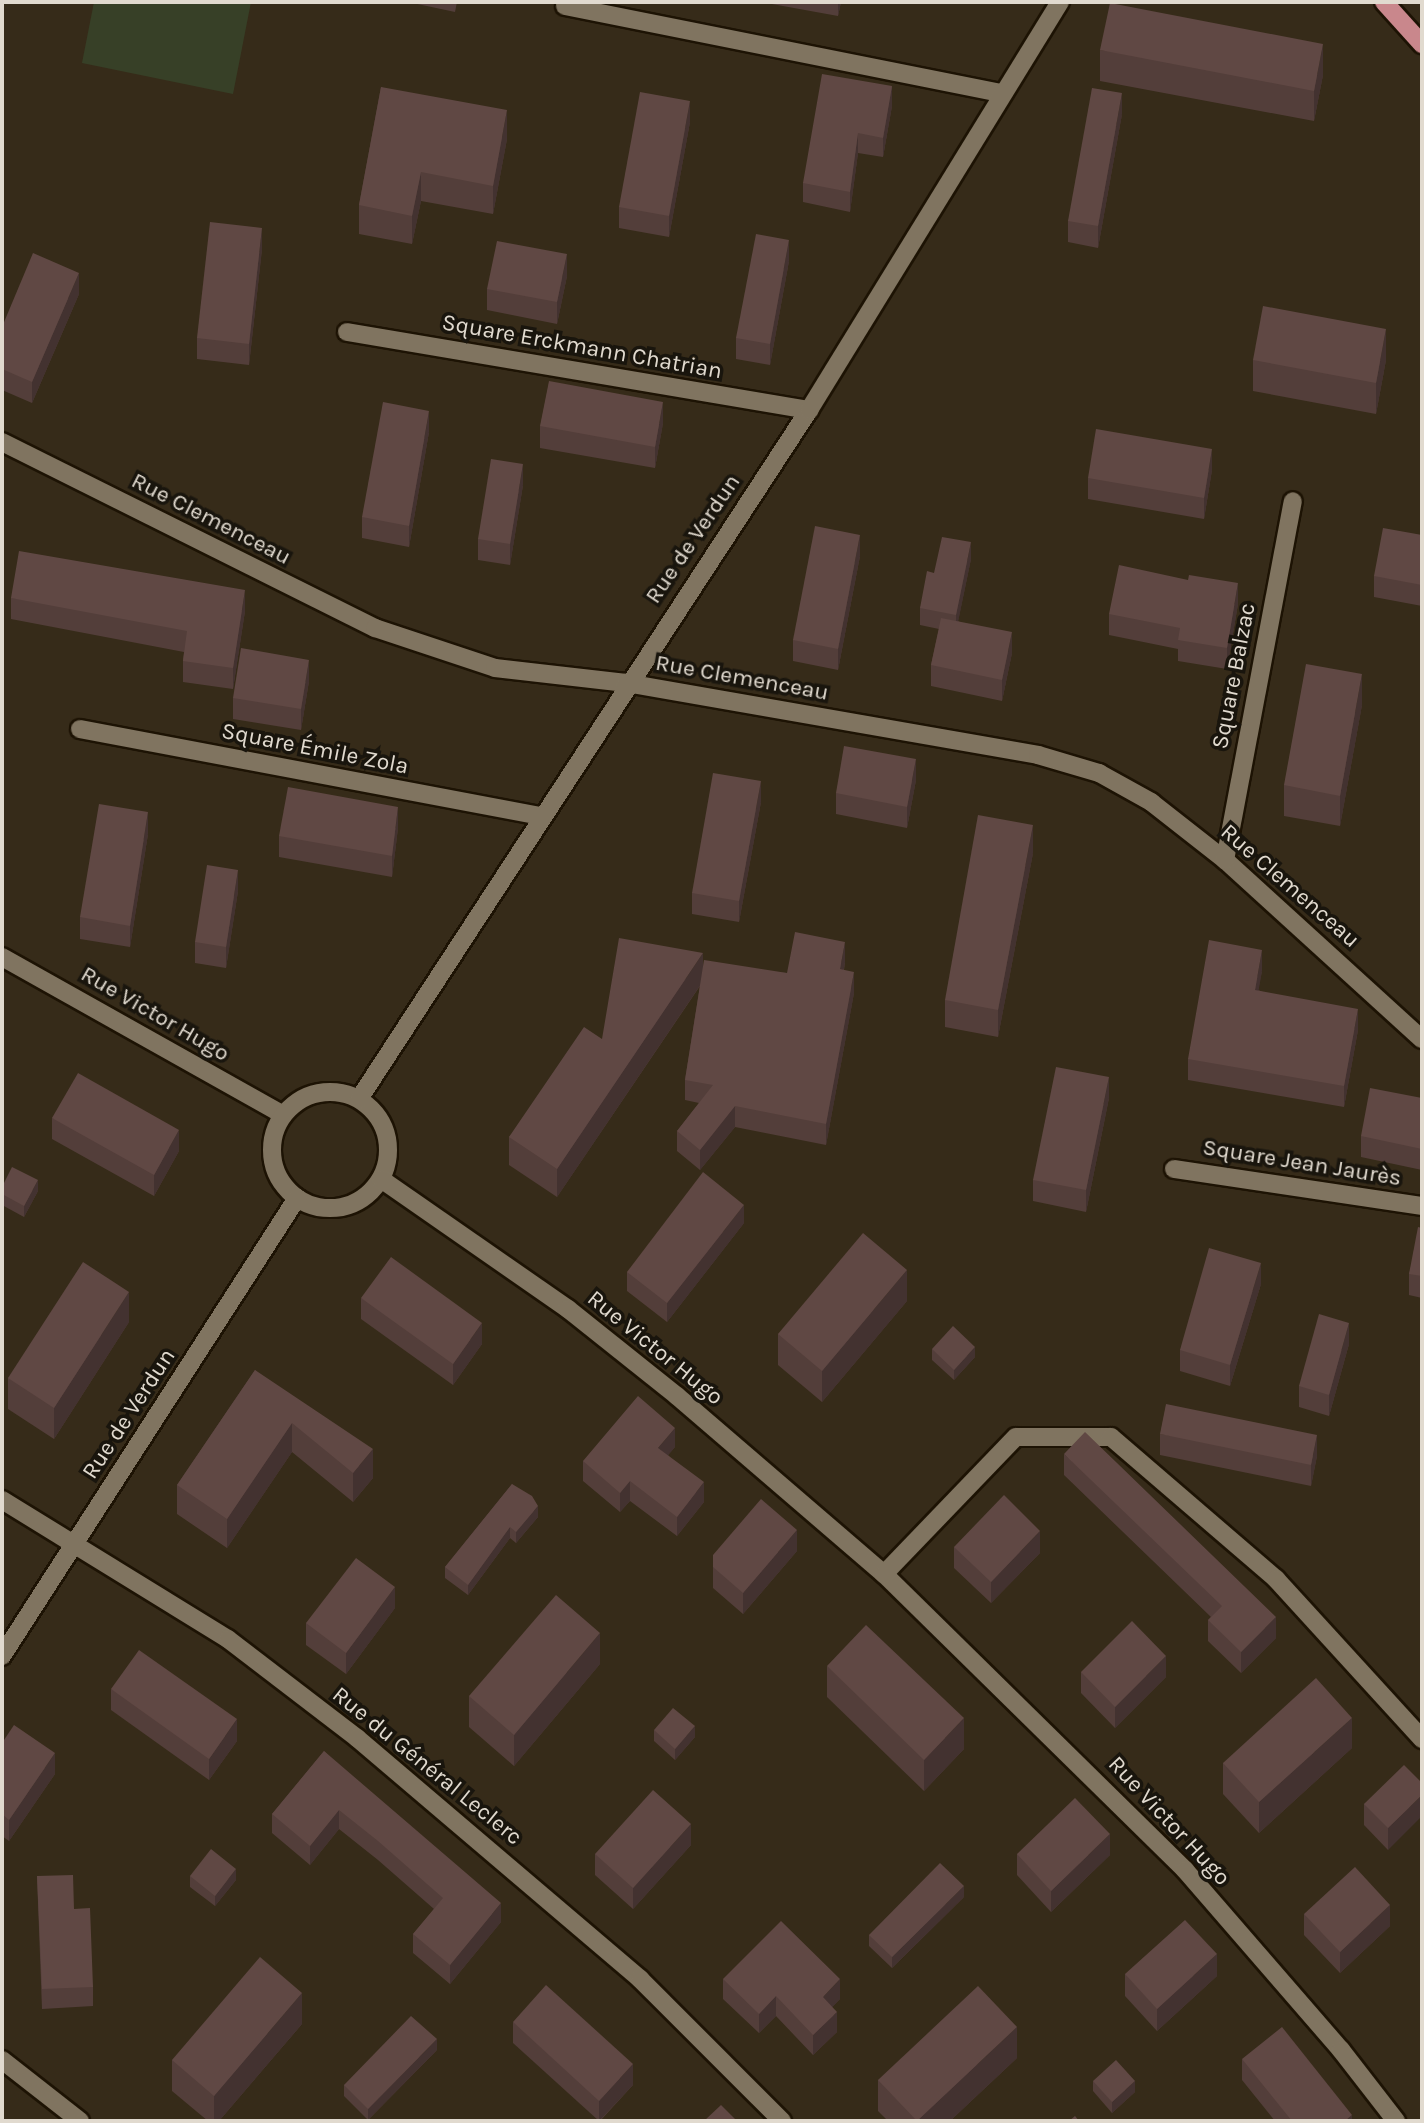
<!DOCTYPE html>
<meta charset="utf-8">
<style>
body{margin:0}
#map{position:relative;width:1424px;height:2123px;overflow:hidden;background:#362b19;font-family:Karla,sans-serif}
div>[style]{position:absolute}
[style*='--x']{left:calc(var(--x)*1px);top:calc(var(--y)*1px);width:calc(var(--w)*1px);rotate:calc(var(--a)*1deg)}
.green>*{inset:0;background:#374027}
.roads{filter:drop-shadow(2px 0 #1d1304) drop-shadow(-2px 0 #1d1304) drop-shadow(0 2px #1d1304) drop-shadow(0 -2px #1d1304)}
.minor>*{height:18px;margin:-9px;padding:0 9px;transform-origin:9px;border-radius:9px;background:#807460}
.minor>.ring{margin:-9px;padding:0;box-sizing:content-box;background:none;border:18px solid #807460;border-radius:50%}
.primary>*{height:18px;margin:-9px;padding:0 9px;transform-origin:9px;border-radius:9px;background:#c9878c}
.wall>*{inset:0;background:#533e3a}
.shaded-wall>*{inset:0;background:#433230}
.building>*{inset:0;background:#604844}
span{translate:-50% -50%;white-space:nowrap;text-align:center;line-height:1.15;-webkit-text-stroke:7px #19150d;paint-order:stroke}
.street-label{font-size:23px;color:#e1dacf}
.frame{position:absolute;inset:0;border:4px solid #e1dacf;pointer-events:none}
</style>
<div id="map">
<div class="green">
<i style="clip-path:polygon(94px 2px,251px 2px,233px 94px,82px 63px)"></i>
</div>
<div class="roads">
<div class="minor">
<i style="--x:565;--y:6;--w:446;--a:11.3"></i>
<i style="--x:347;--y:332;--w:469;--a:9.6"></i>
<i style="--x:2;--y:442;--w:417;--a:26.5"></i>
<i style="--x:375;--y:628;--w:126;--a:18.4"></i>
<i style="--x:495;--y:668;--w:132;--a:6.5"></i>
<i style="--x:626;--y:683;--w:418;--a:9.9"></i>
<i style="--x:1038;--y:755;--w:64;--a:16.4"></i>
<i style="--x:1099;--y:773;--w:60;--a:29.1"></i>
<i style="--x:1151;--y:802;--w:94;--a:38.1"></i>
<i style="--x:1225;--y:860;--w:266;--a:42.3"></i>
<i style="--x:80;--y:729;--w:469;--a:10.7"></i>
<i style="--x:1225;--y:860;--w:365;--a:-79.3"></i>
<i style="--x:2;--y:957;--w:322;--a:29.3"></i>
<i class="ring" style="left:272px;top:1092px;width:98px;height:98px"></i>
<i style="--x:359;--y:1099;--w:823;--a:-56.85"></i>
<i style="--x:809;--y:410;--w:479;--a:-58.4"></i>
<i style="--x:1174;--y:1169;--w:251;--a:8.5"></i>
<i style="--x:381;--y:1179;--w:228;--a:34.8"></i>
<i style="--x:568;--y:1309;--w:139;--a:38.6"></i>
<i style="--x:677;--y:1396;--w:273;--a:40.7"></i>
<i style="--x:884;--y:1574;--w:422;--a:44.5"></i>
<i style="--x:1185;--y:1870;--w:238;--a:49.1"></i>
<i style="--x:1341;--y:2050;--w:90;--a:52.2"></i>
<i style="--x:2;--y:1500;--w:265;--a:31.6"></i>
<i style="--x:228;--y:1639;--w:163;--a:37.5"></i>
<i style="--x:357;--y:1738;--w:372;--a:40.4"></i>
<i style="--x:640;--y:1979;--w:201;--a:45"></i>
<i style="--x:884;--y:1574;--w:190;--a:-46.1"></i>
<i style="--x:1016;--y:1437;--w:95;--a:0"></i>
<i style="--x:1111;--y:1437;--w:218;--a:40.7"></i>
<i style="--x:1276;--y:1579;--w:217;--a:47.6"></i>
<i style="--x:2;--y:1656;--w:545;--a:-57.21"></i>
<i style="--x:2;--y:2060;--w:99;--a:38"></i>
</div>
<div class="primary">
<i style="--x:1384;--y:2;--w:57;--a:47.9"></i>
</div>
</div>
<div class="wall">
<i style="clip-path:polygon(408px 2px,457px 2px,455px 12px)"></i>
<i style="clip-path:polygon(761px 2px,841px 2px,838px 16px)"></i>
<i style="clip-path:polygon(1100px 50px,1323px 75px,1314px 121px,1100px 81px)"></i>
<i style="clip-path:polygon(892px 86px,892px 106px,883px 157px,858px 153px,850px 212px,803px 202px,803px 183px)"></i>
<i style="clip-path:polygon(381px 87px,507px 139px,493px 214px,421px 201px,412px 244px,359px 234px,359px 205px)"></i>
<i style="clip-path:polygon(1122px 114px,1098px 248px,1068px 242px,1068px 221px)"></i>
<i style="clip-path:polygon(690px 122px,669px 237px,619px 228px,619px 207px)"></i>
<i style="clip-path:polygon(262px 249px,249px 365px,197px 359px,197px 338px)"></i>
<i style="clip-path:polygon(789px 261px,770px 365px,736px 359px,736px 338px)"></i>
<i style="clip-path:polygon(567px 276px,557px 324px,487px 310px,487px 289px)"></i>
<i style="clip-path:polygon(79px 294px,32px 403px,2px 390px,2px 327px)"></i>
<i style="clip-path:polygon(1253px 360px,1386px 360px,1376px 414px,1253px 391px)"></i>
<i style="clip-path:polygon(663px 423px,655px 468px,540px 448px,540px 426px)"></i>
<i style="clip-path:polygon(429px 432px,409px 547px,362px 538px,362px 517px)"></i>
<i style="clip-path:polygon(1212px 470px,1204px 519px,1088px 499px,1088px 478px)"></i>
<i style="clip-path:polygon(523px 485px,510px 565px,478px 560px,478px 539px)"></i>
<i style="clip-path:polygon(1422px 535px,1422px 606px,1374px 597px,1374px 576px)"></i>
<i style="clip-path:polygon(860px 556px,838px 670px,793px 661px,793px 640px)"></i>
<i style="clip-path:polygon(971px 559px,958px 621px,1012px 653px,1002px 701px,931px 686px,931px 665px,939px 629px,920px 625px,920px 608px,934px 573px)"></i>
<i style="clip-path:polygon(11px 598px,245px 611px,233px 689px,183px 682px,183px 661px,184px 652px,11px 619px)"></i>
<i style="clip-path:polygon(1238px 604px,1227px 669px,1178px 661px,1178px 649px,1109px 635px,1109px 614px)"></i>
<i style="clip-path:polygon(309px 681px,301px 730px,233px 719px,233px 698px)"></i>
<i style="clip-path:polygon(1362px 705px,1340px 826px,1284px 816px,1284px 785px)"></i>
<i style="clip-path:polygon(916px 780px,907px 828px,836px 814px,836px 793px)"></i>
<i style="clip-path:polygon(761px 802px,739px 922px,692px 914px,692px 893px)"></i>
<i style="clip-path:polygon(398px 828px,392px 877px,279px 857px,279px 836px)"></i>
<i style="clip-path:polygon(148px 834px,130px 947px,80px 939px,80px 917px)"></i>
<i style="clip-path:polygon(1033px 853px,998px 1037px,945px 1027px,945px 1000px)"></i>
<i style="clip-path:polygon(238px 891px,226px 968px,195px 963px,195px 942px)"></i>
<i style="clip-path:polygon(845px 962px,844px 970px,854px 993px,826px 1145px,735px 1127px,700px 1170px,677px 1151px,677px 1131px,699px 1103px,685px 1100px,685px 1080px,700px 986px,557px 1197px,509px 1165px,509px 1137px,602px 1039px,703px 966px,787px 973px)"></i>
<i style="clip-path:polygon(1262px 971px,1258px 990px,1358px 1030px,1344px 1107px,1188px 1080px,1188px 1059px)"></i>
<i style="clip-path:polygon(1109px 1098px,1086px 1212px,1033px 1201px,1033px 1180px)"></i>
<i style="clip-path:polygon(1422px 1098px,1422px 1170px,1361px 1157px,1361px 1136px)"></i>
<i style="clip-path:polygon(52px 1118px,179px 1151px,154px 1196px,52px 1139px)"></i>
<i style="clip-path:polygon(2px 1187px,38px 1191px,24px 1217px,2px 1205px)"></i>
<i style="clip-path:polygon(744px 1223px,667px 1322px,627px 1291px,627px 1272px)"></i>
<i style="clip-path:polygon(1422px 1228px,1422px 1298px,1409px 1295px,1409px 1274px)"></i>
<i style="clip-path:polygon(1261px 1284px,1230px 1386px,1180px 1371px,1180px 1350px)"></i>
<i style="clip-path:polygon(361px 1298px,482px 1344px,453px 1385px,361px 1319px)"></i>
<i style="clip-path:polygon(907px 1301px,822px 1402px,778px 1365px,778px 1334px)"></i>
<i style="clip-path:polygon(129px 1322px,54px 1439px,8px 1409px,8px 1378px)"></i>
<i style="clip-path:polygon(1349px 1344px,1329px 1416px,1299px 1407px,1299px 1386px)"></i>
<i style="clip-path:polygon(932px 1349px,975px 1357px,954px 1380px,932px 1360px)"></i>
<i style="clip-path:polygon(255px 1370px,373px 1478px,353px 1502px,292px 1452px,227px 1548px,177px 1514px,177px 1485px)"></i>
<i style="clip-path:polygon(1160px 1434px,1317px 1456px,1311px 1486px,1160px 1455px)"></i>
<i style="clip-path:polygon(675px 1447px,668px 1455px,704px 1502px,677px 1536px,630px 1501px,620px 1512px,583px 1481px,583px 1461px)"></i>
<i style="clip-path:polygon(1064px 1454px,1276px 1638px,1241px 1673px,1208px 1641px,1208px 1620px,1211px 1617px,1064px 1475px)"></i>
<i style="clip-path:polygon(512px 1484px,538px 1517px,516px 1543px,510px 1538px,468px 1595px,445px 1578px,445px 1567px)"></i>
<i style="clip-path:polygon(954px 1547px,1040px 1553px,991px 1603px,954px 1568px)"></i>
<i style="clip-path:polygon(797px 1551px,743px 1614px,713px 1588px,713px 1555px)"></i>
<i style="clip-path:polygon(395px 1608px,346px 1674px,306px 1645px,306px 1623px)"></i>
<i style="clip-path:polygon(600px 1664px,514px 1766px,469px 1727px,469px 1696px)"></i>
<i style="clip-path:polygon(827px 1666px,964px 1749px,924px 1791px,827px 1697px)"></i>
<i style="clip-path:polygon(1081px 1672px,1166px 1677px,1115px 1728px,1081px 1693px)"></i>
<i style="clip-path:polygon(111px 1689px,237px 1741px,209px 1780px,111px 1710px)"></i>
<i style="clip-path:polygon(654px 1730px,695px 1737px,675px 1760px,654px 1741px)"></i>
<i style="clip-path:polygon(2px 1743px,55px 1774px,9px 1841px,2px 1836px)"></i>
<i style="clip-path:polygon(1352px 1748px,1259px 1833px,1223px 1794px,1223px 1763px)"></i>
<i style="clip-path:polygon(324px 1751px,501px 1922px,450px 1984px,413px 1953px,413px 1934px,434px 1909px,378px 1860px,339px 1829px,310px 1865px,272px 1833px,272px 1814px)"></i>
<i style="clip-path:polygon(1422px 1783px,1388px 1850px,1364px 1825px,1364px 1804px)"></i>
<i style="clip-path:polygon(691px 1845px,633px 1909px,595px 1875px,595px 1854px)"></i>
<i style="clip-path:polygon(1017px 1854px,1110px 1855px,1051px 1912px,1017px 1875px)"></i>
<i style="clip-path:polygon(37px 1876px,74px 1909px,93px 1987px,93px 2006px,42px 2009px)"></i>
<i style="clip-path:polygon(190px 1876px,236px 1880px,215px 1906px,190px 1887px)"></i>
<i style="clip-path:polygon(964px 1897px,892px 1968px,869px 1946px,869px 1935px)"></i>
<i style="clip-path:polygon(1304px 1914px,1390px 1926px,1340px 1973px,1304px 1935px)"></i>
<i style="clip-path:polygon(1125px 1974px,1217px 1976px,1157px 2031px,1125px 1996px)"></i>
<i style="clip-path:polygon(723px 1979px,840px 1999px,832px 2007px,837px 2032px,813px 2055px,776px 2016px,759px 2033px,723px 1999px)"></i>
<i style="clip-path:polygon(513px 2022px,633px 2085px,600px 2121px,599px 2121px,513px 2043px)"></i>
<i style="clip-path:polygon(302px 2024px,219px 2121px,208px 2121px,172px 2091px,172px 2060px)"></i>
<i style="clip-path:polygon(437px 2050px,368px 2120px,344px 2096px,344px 2085px)"></i>
<i style="clip-path:polygon(1017px 2058px,950px 2121px,888px 2121px,878px 2111px,878px 2080px)"></i>
<i style="clip-path:polygon(1242px 2059px,1352px 2121px,1275px 2121px,1242px 2080px)"></i>
<i style="clip-path:polygon(1093px 2081px,1135px 2092px,1112px 2113px,1093px 2091px)"></i>
</div>
<div class="shaded-wall">
<i style="clip-path:polygon(838px 2px,841px 2px,838px 16px)"></i>
<i style="clip-path:polygon(1323px 44px,1323px 75px,1314px 121px,1314px 91px)"></i>
<i style="clip-path:polygon(892px 86px,892px 106px,883px 157px,883px 138px)"></i>
<i style="clip-path:polygon(1122px 93px,1122px 114px,1098px 248px,1098px 226px)"></i>
<i style="clip-path:polygon(690px 101px,690px 122px,669px 237px,669px 216px)"></i>
<i style="clip-path:polygon(507px 110px,507px 139px,493px 214px,493px 186px)"></i>
<i style="clip-path:polygon(858px 133px,858px 153px,850px 212px,850px 192px)"></i>
<i style="clip-path:polygon(421px 172px,421px 201px,412px 244px,412px 216px)"></i>
<i style="clip-path:polygon(262px 228px,262px 249px,249px 365px,249px 344px)"></i>
<i style="clip-path:polygon(789px 240px,789px 261px,770px 365px,770px 344px)"></i>
<i style="clip-path:polygon(567px 254px,567px 276px,557px 324px,557px 302px)"></i>
<i style="clip-path:polygon(79px 273px,79px 294px,32px 403px,32px 382px)"></i>
<i style="clip-path:polygon(1386px 329px,1386px 360px,1376px 414px,1376px 383px)"></i>
<i style="clip-path:polygon(663px 402px,663px 423px,655px 468px,655px 447px)"></i>
<i style="clip-path:polygon(429px 411px,429px 432px,409px 547px,409px 526px)"></i>
<i style="clip-path:polygon(1212px 449px,1212px 470px,1204px 519px,1204px 498px)"></i>
<i style="clip-path:polygon(523px 464px,523px 485px,510px 565px,510px 544px)"></i>
<i style="clip-path:polygon(860px 535px,860px 556px,838px 670px,838px 649px)"></i>
<i style="clip-path:polygon(971px 542px,971px 559px,956px 632px,956px 615px)"></i>
<i style="clip-path:polygon(1238px 583px,1238px 604px,1227px 669px,1227px 648px)"></i>
<i style="clip-path:polygon(245px 590px,245px 611px,233px 689px,233px 668px)"></i>
<i style="clip-path:polygon(1012px 632px,1012px 653px,1002px 701px,1002px 680px)"></i>
<i style="clip-path:polygon(309px 660px,309px 681px,301px 730px,301px 709px)"></i>
<i style="clip-path:polygon(1362px 674px,1362px 705px,1340px 826px,1340px 796px)"></i>
<i style="clip-path:polygon(916px 759px,916px 780px,907px 828px,907px 807px)"></i>
<i style="clip-path:polygon(761px 781px,761px 802px,739px 922px,739px 901px)"></i>
<i style="clip-path:polygon(398px 807px,398px 828px,392px 877px,392px 856px)"></i>
<i style="clip-path:polygon(148px 812px,148px 834px,130px 947px,130px 926px)"></i>
<i style="clip-path:polygon(1033px 825px,1033px 853px,998px 1037px,998px 1010px)"></i>
<i style="clip-path:polygon(238px 870px,238px 891px,226px 968px,226px 947px)"></i>
<i style="clip-path:polygon(845px 942px,845px 962px,840px 990px,840px 969px)"></i>
<i style="clip-path:polygon(1262px 950px,1262px 971px,1255px 1011px,1255px 990px)"></i>
<i style="clip-path:polygon(703px 953px,703px 981px,557px 1197px,557px 1169px)"></i>
<i style="clip-path:polygon(854px 972px,854px 993px,826px 1145px,826px 1124px)"></i>
<i style="clip-path:polygon(1358px 1009px,1358px 1030px,1344px 1107px,1344px 1086px)"></i>
<i style="clip-path:polygon(1109px 1077px,1109px 1098px,1086px 1212px,1086px 1190px)"></i>
<i style="clip-path:polygon(735px 1106px,735px 1127px,700px 1170px,700px 1150px)"></i>
<i style="clip-path:polygon(179px 1130px,179px 1151px,154px 1196px,154px 1175px)"></i>
<i style="clip-path:polygon(38px 1180px,38px 1191px,24px 1217px,24px 1206px)"></i>
<i style="clip-path:polygon(744px 1205px,744px 1223px,667px 1322px,667px 1303px)"></i>
<i style="clip-path:polygon(1261px 1263px,1261px 1284px,1230px 1386px,1230px 1365px)"></i>
<i style="clip-path:polygon(907px 1270px,907px 1301px,822px 1402px,822px 1371px)"></i>
<i style="clip-path:polygon(129px 1292px,129px 1322px,54px 1439px,54px 1408px)"></i>
<i style="clip-path:polygon(482px 1323px,482px 1344px,453px 1385px,453px 1364px)"></i>
<i style="clip-path:polygon(1349px 1323px,1349px 1344px,1329px 1416px,1329px 1395px)"></i>
<i style="clip-path:polygon(975px 1347px,975px 1357px,954px 1380px,954px 1370px)"></i>
<i style="clip-path:polygon(292px 1423px,292px 1452px,227px 1548px,227px 1519px)"></i>
<i style="clip-path:polygon(675px 1428px,675px 1447px,658px 1467px,658px 1448px)"></i>
<i style="clip-path:polygon(1317px 1435px,1317px 1456px,1311px 1486px,1311px 1465px)"></i>
<i style="clip-path:polygon(373px 1449px,373px 1478px,353px 1502px,353px 1473px)"></i>
<i style="clip-path:polygon(630px 1481px,630px 1501px,620px 1512px,620px 1493px)"></i>
<i style="clip-path:polygon(704px 1482px,704px 1502px,677px 1536px,677px 1517px)"></i>
<i style="clip-path:polygon(538px 1506px,538px 1517px,516px 1543px,516px 1532px)"></i>
<i style="clip-path:polygon(510px 1527px,510px 1538px,468px 1595px,468px 1585px)"></i>
<i style="clip-path:polygon(797px 1530px,797px 1551px,743px 1614px,743px 1593px)"></i>
<i style="clip-path:polygon(1040px 1531px,1040px 1553px,991px 1603px,991px 1582px)"></i>
<i style="clip-path:polygon(395px 1587px,395px 1608px,346px 1674px,346px 1653px)"></i>
<i style="clip-path:polygon(1276px 1617px,1276px 1638px,1241px 1673px,1241px 1652px)"></i>
<i style="clip-path:polygon(600px 1633px,600px 1664px,514px 1766px,514px 1735px)"></i>
<i style="clip-path:polygon(1166px 1656px,1166px 1677px,1115px 1728px,1115px 1707px)"></i>
<i style="clip-path:polygon(964px 1718px,964px 1749px,924px 1791px,924px 1760px)"></i>
<i style="clip-path:polygon(1352px 1718px,1352px 1748px,1259px 1833px,1259px 1802px)"></i>
<i style="clip-path:polygon(237px 1719px,237px 1741px,209px 1780px,209px 1759px)"></i>
<i style="clip-path:polygon(695px 1726px,695px 1737px,675px 1760px,675px 1749px)"></i>
<i style="clip-path:polygon(55px 1753px,55px 1774px,9px 1841px,9px 1820px)"></i>
<i style="clip-path:polygon(1422px 1795px,1422px 1816px,1388px 1850px,1388px 1828px)"></i>
<i style="clip-path:polygon(339px 1810px,339px 1829px,310px 1865px,310px 1846px)"></i>
<i style="clip-path:polygon(691px 1824px,691px 1845px,633px 1909px,633px 1888px)"></i>
<i style="clip-path:polygon(1110px 1834px,1110px 1855px,1051px 1912px,1051px 1891px)"></i>
<i style="clip-path:polygon(236px 1869px,236px 1880px,215px 1906px,215px 1896px)"></i>
<i style="clip-path:polygon(964px 1886px,964px 1897px,892px 1968px,892px 1957px)"></i>
<i style="clip-path:polygon(501px 1903px,501px 1922px,450px 1984px,450px 1965px)"></i>
<i style="clip-path:polygon(1390px 1905px,1390px 1926px,1340px 1973px,1340px 1952px)"></i>
<i style="clip-path:polygon(1217px 1954px,1217px 1976px,1157px 2031px,1157px 2009px)"></i>
<i style="clip-path:polygon(840px 1979px,840px 1999px,823px 2017px,823px 1997px)"></i>
<i style="clip-path:polygon(302px 1993px,302px 2024px,219px 2121px,214px 2121px,214px 2096px)"></i>
<i style="clip-path:polygon(776px 1996px,776px 2016px,759px 2033px,759px 2014px)"></i>
<i style="clip-path:polygon(837px 2012px,837px 2032px,813px 2055px,813px 2035px)"></i>
<i style="clip-path:polygon(1017px 2027px,1017px 2058px,950px 2121px,917px 2121px)"></i>
<i style="clip-path:polygon(437px 2039px,437px 2050px,368px 2120px,368px 2109px)"></i>
<i style="clip-path:polygon(633px 2064px,633px 2085px,599px 2121px,599px 2101px)"></i>
<i style="clip-path:polygon(1135px 2081px,1135px 2092px,1112px 2113px,1112px 2102px)"></i>
<i style="clip-path:polygon(1352px 2115px,1352px 2121px,1345px 2121px)"></i>
</div>
<div class="building">
<i style="clip-path:polygon(1110px 3px,1323px 44px,1314px 91px,1100px 50px)"></i>
<i style="clip-path:polygon(822px 74px,892px 86px,883px 138px,858px 133px,850px 192px,803px 183px)"></i>
<i style="clip-path:polygon(381px 87px,507px 110px,493px 186px,421px 172px,412px 216px,359px 205px)"></i>
<i style="clip-path:polygon(1092px 88px,1122px 93px,1098px 226px,1068px 221px)"></i>
<i style="clip-path:polygon(640px 92px,690px 101px,669px 216px,619px 207px)"></i>
<i style="clip-path:polygon(210px 222px,262px 228px,249px 344px,197px 338px)"></i>
<i style="clip-path:polygon(756px 234px,789px 240px,770px 344px,736px 338px)"></i>
<i style="clip-path:polygon(497px 241px,567px 254px,557px 302px,487px 289px)"></i>
<i style="clip-path:polygon(33px 253px,79px 273px,32px 382px,2px 369px,2px 327px)"></i>
<i style="clip-path:polygon(1263px 306px,1386px 329px,1376px 383px,1253px 360px)"></i>
<i style="clip-path:polygon(549px 381px,663px 402px,655px 447px,540px 426px)"></i>
<i style="clip-path:polygon(383px 402px,429px 411px,409px 526px,362px 517px)"></i>
<i style="clip-path:polygon(1096px 429px,1212px 449px,1204px 498px,1088px 478px)"></i>
<i style="clip-path:polygon(491px 459px,523px 464px,510px 544px,478px 539px)"></i>
<i style="clip-path:polygon(815px 526px,860px 535px,838px 649px,793px 640px)"></i>
<i style="clip-path:polygon(1383px 528px,1422px 535px,1422px 585px,1374px 576px)"></i>
<i style="clip-path:polygon(942px 537px,971px 542px,956px 615px,920px 608px,927px 571px,934px 573px)"></i>
<i style="clip-path:polygon(19px 551px,245px 590px,233px 668px,183px 661px,187px 631px,11px 598px)"></i>
<i style="clip-path:polygon(1119px 565px,1188px 580px,1189px 575px,1238px 583px,1227px 648px,1178px 640px,1180px 628px,1109px 614px)"></i>
<i style="clip-path:polygon(941px 618px,1012px 632px,1002px 680px,931px 665px)"></i>
<i style="clip-path:polygon(241px 648px,309px 660px,301px 709px,233px 698px)"></i>
<i style="clip-path:polygon(1306px 664px,1362px 674px,1340px 796px,1284px 785px)"></i>
<i style="clip-path:polygon(844px 746px,916px 759px,907px 807px,836px 793px)"></i>
<i style="clip-path:polygon(713px 773px,761px 781px,739px 901px,692px 893px)"></i>
<i style="clip-path:polygon(288px 787px,398px 807px,392px 856px,279px 836px)"></i>
<i style="clip-path:polygon(99px 804px,148px 812px,130px 926px,80px 917px)"></i>
<i style="clip-path:polygon(978px 815px,1033px 825px,998px 1010px,945px 1000px)"></i>
<i style="clip-path:polygon(207px 865px,238px 870px,226px 947px,195px 942px)"></i>
<i style="clip-path:polygon(795px 932px,845px 942px,840px 969px,854px 972px,826px 1124px,735px 1106px,700px 1150px,677px 1131px,713px 1085px,685px 1080px,704px 960px,787px 973px)"></i>
<i style="clip-path:polygon(619px 938px,703px 953px,557px 1169px,509px 1137px,584px 1027px,602px 1039px)"></i>
<i style="clip-path:polygon(1209px 940px,1262px 950px,1255px 990px,1358px 1009px,1344px 1086px,1188px 1059px)"></i>
<i style="clip-path:polygon(1056px 1067px,1109px 1077px,1086px 1190px,1033px 1180px)"></i>
<i style="clip-path:polygon(78px 1073px,179px 1130px,154px 1175px,52px 1118px)"></i>
<i style="clip-path:polygon(1370px 1088px,1422px 1098px,1422px 1149px,1361px 1136px)"></i>
<i style="clip-path:polygon(12px 1167px,38px 1180px,24px 1206px,2px 1194px,2px 1187px)"></i>
<i style="clip-path:polygon(703px 1172px,744px 1205px,667px 1303px,627px 1272px)"></i>
<i style="clip-path:polygon(1418px 1227px,1422px 1228px,1422px 1276px,1409px 1274px)"></i>
<i style="clip-path:polygon(863px 1233px,907px 1270px,822px 1371px,778px 1334px)"></i>
<i style="clip-path:polygon(1209px 1248px,1261px 1263px,1230px 1365px,1180px 1350px)"></i>
<i style="clip-path:polygon(391px 1257px,482px 1323px,453px 1364px,361px 1298px)"></i>
<i style="clip-path:polygon(83px 1262px,129px 1292px,54px 1408px,8px 1378px)"></i>
<i style="clip-path:polygon(1319px 1314px,1349px 1323px,1329px 1395px,1299px 1386px)"></i>
<i style="clip-path:polygon(953px 1326px,975px 1347px,954px 1370px,932px 1349px)"></i>
<i style="clip-path:polygon(255px 1370px,373px 1449px,353px 1473px,292px 1423px,227px 1519px,177px 1485px)"></i>
<i style="clip-path:polygon(638px 1396px,675px 1428px,658px 1448px,704px 1482px,677px 1517px,630px 1481px,620px 1493px,583px 1461px)"></i>
<i style="clip-path:polygon(1166px 1404px,1317px 1435px,1311px 1465px,1160px 1434px)"></i>
<i style="clip-path:polygon(1085px 1432px,1276px 1617px,1241px 1652px,1208px 1620px,1222px 1606px,1064px 1454px)"></i>
<i style="clip-path:polygon(512px 1484px,532px 1496px,538px 1506px,516px 1532px,510px 1527px,468px 1585px,445px 1567px)"></i>
<i style="clip-path:polygon(1004px 1495px,1040px 1531px,991px 1582px,954px 1547px)"></i>
<i style="clip-path:polygon(761px 1499px,797px 1530px,743px 1593px,713px 1567px,713px 1555px)"></i>
<i style="clip-path:polygon(356px 1558px,395px 1587px,346px 1653px,306px 1623px)"></i>
<i style="clip-path:polygon(556px 1595px,600px 1633px,514px 1735px,469px 1696px)"></i>
<i style="clip-path:polygon(1132px 1621px,1166px 1656px,1115px 1707px,1081px 1672px)"></i>
<i style="clip-path:polygon(866px 1625px,964px 1718px,924px 1760px,827px 1666px)"></i>
<i style="clip-path:polygon(139px 1650px,237px 1719px,209px 1759px,111px 1689px)"></i>
<i style="clip-path:polygon(1316px 1678px,1352px 1718px,1259px 1802px,1223px 1763px)"></i>
<i style="clip-path:polygon(673px 1708px,695px 1726px,675px 1749px,654px 1730px)"></i>
<i style="clip-path:polygon(14px 1725px,55px 1753px,9px 1820px,2px 1814px,2px 1743px)"></i>
<i style="clip-path:polygon(324px 1751px,501px 1903px,450px 1965px,413px 1934px,443px 1898px,378px 1841px,339px 1810px,310px 1846px,272px 1814px)"></i>
<i style="clip-path:polygon(1404px 1765px,1422px 1783px,1422px 1795px,1388px 1828px,1364px 1804px)"></i>
<i style="clip-path:polygon(653px 1790px,691px 1824px,633px 1888px,595px 1854px)"></i>
<i style="clip-path:polygon(1075px 1798px,1110px 1834px,1051px 1891px,1017px 1854px)"></i>
<i style="clip-path:polygon(211px 1849px,236px 1869px,215px 1896px,190px 1876px)"></i>
<i style="clip-path:polygon(940px 1863px,964px 1886px,892px 1957px,869px 1935px)"></i>
<i style="clip-path:polygon(1355px 1867px,1390px 1905px,1340px 1952px,1304px 1914px)"></i>
<i style="clip-path:polygon(73px 1875px,74px 1909px,90px 1908px,93px 1987px,42px 1989px,37px 1876px)"></i>
<i style="clip-path:polygon(1185px 1920px,1217px 1954px,1157px 2009px,1125px 1974px)"></i>
<i style="clip-path:polygon(781px 1921px,840px 1979px,823px 1997px,837px 2012px,813px 2035px,776px 1996px,759px 2014px,723px 1979px)"></i>
<i style="clip-path:polygon(260px 1957px,302px 1993px,214px 2096px,172px 2060px)"></i>
<i style="clip-path:polygon(546px 1985px,633px 2064px,599px 2101px,513px 2022px)"></i>
<i style="clip-path:polygon(978px 1986px,1017px 2027px,917px 2121px,878px 2080px)"></i>
<i style="clip-path:polygon(411px 2016px,437px 2039px,368px 2109px,344px 2085px)"></i>
<i style="clip-path:polygon(1282px 2027px,1352px 2115px,1345px 2121px,1292px 2121px,1242px 2059px)"></i>
<i style="clip-path:polygon(1116px 2060px,1135px 2081px,1112px 2102px,1093px 2081px)"></i>
<i style="clip-path:polygon(721px 2105px,737px 2121px,704px 2121px)"></i>
<i style="clip-path:polygon(1075px 2116px,1079px 2121px,1069px 2121px)"></i>
</div>
<div class="street-label">
<span style="left:582px;top:347px;rotate:10deg">Square Erckmann Chatrian</span>
<span style="left:211px;top:519px;rotate:27deg">Rue Clemenceau</span>
<span style="left:693px;top:539px;rotate:-56deg">Rue de Verdun</span>
<span style="left:1234px;top:676px;rotate:-79deg">Square Balzac</span>
<span style="left:742px;top:678px;rotate:10deg">Rue Clemenceau</span>
<span style="left:315px;top:749px;rotate:11deg">Square Émile Zola</span>
<span style="left:1290px;top:886px;rotate:41deg">Rue Clemenceau</span>
<span style="left:155px;top:1014px;rotate:30deg">Rue Victor Hugo</span>
<span style="left:1302px;top:1163px;rotate:9deg">Square Jean Jaurès</span>
<span style="left:655px;top:1348px;rotate:39deg">Rue Victor Hugo</span>
<span style="left:129px;top:1414px;rotate:-57deg">Rue de Verdun</span>
<span style="left:427px;top:1766px;rotate:39deg">Rue du Général Leclerc</span>
<span style="left:1169px;top:1821px;rotate:47deg">Rue Victor Hugo</span>
</div>
<div class="frame"></div>
</div>
